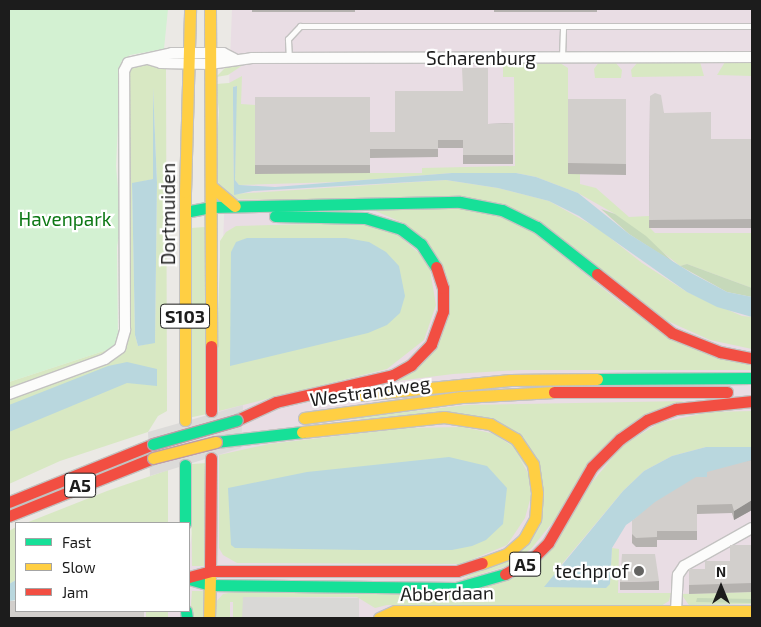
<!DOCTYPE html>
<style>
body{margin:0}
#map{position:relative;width:761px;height:627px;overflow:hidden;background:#ebe9e5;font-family:"Exo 2",sans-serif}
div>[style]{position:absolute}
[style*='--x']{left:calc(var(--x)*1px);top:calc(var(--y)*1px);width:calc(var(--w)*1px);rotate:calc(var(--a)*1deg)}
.industrial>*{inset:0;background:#e9dde4}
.religious>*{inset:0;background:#d9d8d6}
.grass>*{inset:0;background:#d8e8c3}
.forest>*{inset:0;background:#c6d9ba}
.park>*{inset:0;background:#d3f1d2}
.water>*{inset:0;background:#b9d7de}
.pier>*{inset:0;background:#dcdbd9}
.roads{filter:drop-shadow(1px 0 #c3c2c1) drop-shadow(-1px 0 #c3c2c1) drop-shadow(0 1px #c3c2c1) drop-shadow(0 -1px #c3c2c1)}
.lane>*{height:5px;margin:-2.5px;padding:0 2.5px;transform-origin:2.5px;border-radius:2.5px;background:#fcfcfb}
.street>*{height:10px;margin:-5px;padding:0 5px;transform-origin:5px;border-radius:5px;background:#fcfcfb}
.fast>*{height:11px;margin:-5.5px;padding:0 5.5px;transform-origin:5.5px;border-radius:5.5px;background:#16e098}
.slow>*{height:11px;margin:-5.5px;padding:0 5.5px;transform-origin:5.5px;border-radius:5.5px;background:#ffcf43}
.jam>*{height:11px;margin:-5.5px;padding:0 5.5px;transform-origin:5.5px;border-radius:5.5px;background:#f24e42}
.bridges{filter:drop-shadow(1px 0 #bf9da7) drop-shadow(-1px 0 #bf9da7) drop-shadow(0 1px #bf9da7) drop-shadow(0 -1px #bf9da7)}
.fast-bridge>*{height:11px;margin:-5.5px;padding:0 5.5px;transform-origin:5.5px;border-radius:5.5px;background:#16e098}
.slow-bridge>*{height:11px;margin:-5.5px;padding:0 5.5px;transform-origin:5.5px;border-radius:5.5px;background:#ffcf43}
.wall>*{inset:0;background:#b5b2af}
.shaded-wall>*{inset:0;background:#93918f}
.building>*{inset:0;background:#d2cfcc}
.dots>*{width:14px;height:14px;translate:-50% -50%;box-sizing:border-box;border:2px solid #fff;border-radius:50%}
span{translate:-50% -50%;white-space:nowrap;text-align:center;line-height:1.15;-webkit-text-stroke:4.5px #fff;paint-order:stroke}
.shield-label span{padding:1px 4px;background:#fff;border:1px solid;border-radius:4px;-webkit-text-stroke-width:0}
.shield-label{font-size:18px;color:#1c1c1c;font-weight:700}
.street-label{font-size:19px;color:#1c1c1c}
.park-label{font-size:19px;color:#0d7815}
.poi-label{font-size:19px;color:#1c1c1c}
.right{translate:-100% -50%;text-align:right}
.frame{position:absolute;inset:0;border:10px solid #1c1c1c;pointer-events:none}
.legend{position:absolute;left:15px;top:522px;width:175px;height:90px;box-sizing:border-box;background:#fff;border:1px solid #a4a4a4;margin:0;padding:6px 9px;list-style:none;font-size:15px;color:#1c1c1c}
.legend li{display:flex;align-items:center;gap:10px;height:25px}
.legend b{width:25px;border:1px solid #a4a4a4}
.north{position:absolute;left:696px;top:562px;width:50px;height:50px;-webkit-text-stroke:4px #fff;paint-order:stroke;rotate:0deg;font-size:14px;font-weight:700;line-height:20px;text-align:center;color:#1c1c1c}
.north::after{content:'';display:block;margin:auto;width:18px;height:22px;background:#1c1c1c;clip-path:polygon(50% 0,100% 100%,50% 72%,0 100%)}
</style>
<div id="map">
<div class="industrial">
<i style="clip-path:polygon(232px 9px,752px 9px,752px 618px,9px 618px,16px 611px,189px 611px,189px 550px,217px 400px)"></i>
</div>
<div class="religious">
<i style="clip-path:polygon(242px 597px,359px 598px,359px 618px,242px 618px)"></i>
</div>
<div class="grass">
<i style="clip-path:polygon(599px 62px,615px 62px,622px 70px,621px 78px,595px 78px,594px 69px)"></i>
<i style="clip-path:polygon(700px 62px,704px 76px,632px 77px,631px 70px,637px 63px)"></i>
<i style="clip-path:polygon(725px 62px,752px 62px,752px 76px,717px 75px)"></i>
<i style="clip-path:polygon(246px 63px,228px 75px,216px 77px,226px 67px)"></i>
<i style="clip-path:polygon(508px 63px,560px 63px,568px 68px,568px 174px,580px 174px,580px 184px,596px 188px,629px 217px,649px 216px,650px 228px,655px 233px,752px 233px,752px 288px,687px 264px,680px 266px,615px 214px,578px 193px,536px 177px,516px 173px,452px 173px,337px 182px,239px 185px,235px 180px,236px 86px,233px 87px,233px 102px,234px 194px,446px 180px,498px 188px,549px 201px,599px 229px,642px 263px,687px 292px,742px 316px,752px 317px,752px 349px,710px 340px,652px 314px,501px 204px,231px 199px,220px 190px,215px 169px,219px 112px,216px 84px,229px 83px,242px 76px,241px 104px,255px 105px,255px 173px,422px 173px,422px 168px,515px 166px,514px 77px,503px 77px,503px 67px)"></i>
<i style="clip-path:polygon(evenodd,143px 64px,166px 66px,167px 411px,158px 416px,148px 432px,60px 461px,9px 484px,9px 397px,118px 356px,126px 346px,129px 73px,131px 67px,143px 64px,153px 87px,157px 183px,155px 342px,138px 346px,135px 335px,132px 184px,153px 179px,153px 87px)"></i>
<i style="clip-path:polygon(468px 206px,523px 224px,626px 307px,752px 360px,752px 370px,519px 370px,453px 374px,381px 383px,418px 366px,447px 295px,406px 224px,373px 210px)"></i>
<i style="clip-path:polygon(349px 223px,377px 226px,398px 235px,420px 254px,430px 270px,436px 305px,424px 340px,387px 369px,219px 411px,216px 371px,220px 257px,220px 241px,226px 232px,236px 226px)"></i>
<i style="clip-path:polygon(205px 227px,207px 414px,188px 418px,191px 228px)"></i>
<i style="clip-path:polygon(113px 348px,104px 355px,9px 391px,9px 382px)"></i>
<i style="clip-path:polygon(684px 401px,632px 424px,531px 549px,507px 566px,461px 580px,521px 547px,542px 489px,490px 418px,344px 419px,467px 405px)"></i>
<i style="clip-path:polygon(752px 411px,752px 448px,706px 447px,672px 456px,644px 471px,623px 491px,556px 571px,610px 584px,612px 548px,619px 549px,618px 593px,671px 593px,669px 601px,661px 606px,387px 605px,375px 608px,357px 597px,243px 597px,242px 618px,233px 618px,233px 602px,230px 602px,230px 618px,212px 618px,215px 603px,223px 594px,234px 592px,512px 579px,622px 446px,659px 423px,709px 412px)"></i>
<i style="clip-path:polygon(463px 427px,495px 434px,513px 447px,528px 473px,531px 496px,525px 518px,507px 545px,461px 564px,237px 563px,223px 555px,219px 548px,219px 455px,269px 444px,406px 428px)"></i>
<i style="clip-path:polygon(208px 463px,207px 566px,192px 566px,191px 464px)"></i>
<i style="clip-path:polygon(168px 470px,168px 523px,26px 523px,107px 491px)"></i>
<i style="clip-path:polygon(16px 527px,16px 580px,9px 584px,9px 531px)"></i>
<i style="clip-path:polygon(192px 591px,204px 591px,206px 618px,190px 618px)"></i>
<i style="clip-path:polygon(752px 592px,752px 604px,689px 605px,681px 594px)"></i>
<i style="clip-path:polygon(146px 611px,168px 611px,168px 618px,146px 618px)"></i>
</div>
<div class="forest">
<i style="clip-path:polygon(601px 209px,615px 214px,646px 236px,674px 263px,629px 234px)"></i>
<i style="clip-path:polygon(687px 264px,752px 288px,752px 297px,727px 292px,680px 266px)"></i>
<i style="clip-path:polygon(697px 598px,752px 599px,752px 603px,696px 602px)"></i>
</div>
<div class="park">
<i style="clip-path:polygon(9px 9px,168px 9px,164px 49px,130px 55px,121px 62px,116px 166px,121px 222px,117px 247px,118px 338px,113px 348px,9px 382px)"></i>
</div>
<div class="water">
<i style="clip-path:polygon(237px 86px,235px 180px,239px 185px,275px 187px,452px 173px,516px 173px,536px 177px,578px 193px,629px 234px,693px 274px,727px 292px,752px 297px,752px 317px,717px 307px,687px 292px,579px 216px,549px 201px,498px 188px,446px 180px,253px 191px,234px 195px,233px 102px,233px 87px)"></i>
<i style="clip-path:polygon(153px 87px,157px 183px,155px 343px,138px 346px,135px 335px,132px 183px,153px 179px)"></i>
<i style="clip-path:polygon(247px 238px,346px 238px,369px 242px,386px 252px,399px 266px,405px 296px,400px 313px,387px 325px,368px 333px,230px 366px,231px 252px,236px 242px)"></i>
<i style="clip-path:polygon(127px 362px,157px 369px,157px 386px,127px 383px,9px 432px,9px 405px,108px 366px)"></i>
<i style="clip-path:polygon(706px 447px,752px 447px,752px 466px,677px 490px,626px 525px,612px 548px,610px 584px,606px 588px,544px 587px,623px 491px,644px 471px,672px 456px)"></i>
<i style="clip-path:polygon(449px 457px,487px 466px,507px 488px,503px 524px,486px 540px,472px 546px,452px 550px,362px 550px,235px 548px,231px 545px,228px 488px,307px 472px)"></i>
<i style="clip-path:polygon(16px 580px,16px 600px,9px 601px,9px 584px)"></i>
</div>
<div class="pier">
<i style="clip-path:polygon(243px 405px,241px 448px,150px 476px,148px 432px)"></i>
</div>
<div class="roads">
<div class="lane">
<i style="--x:562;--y:57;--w:31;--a:-88"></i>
<i style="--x:289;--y:59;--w:20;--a:-93"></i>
<i style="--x:288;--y:39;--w:18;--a:-47"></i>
<i style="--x:300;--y:26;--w:452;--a:0"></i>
</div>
<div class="street">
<i style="--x:148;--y:59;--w:14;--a:17"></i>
<i style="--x:161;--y:63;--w:49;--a:1.2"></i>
<i style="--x:210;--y:64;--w:42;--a:-8.1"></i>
<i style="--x:252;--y:58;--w:500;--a:-0.11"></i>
<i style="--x:9;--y:394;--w:102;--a:-20"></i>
<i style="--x:105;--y:359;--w:19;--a:-36"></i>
<i style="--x:120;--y:348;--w:19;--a:-74"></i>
<i style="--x:125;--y:330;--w:259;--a:-90.2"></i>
<i style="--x:124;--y:71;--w:9;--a:-63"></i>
<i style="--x:128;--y:63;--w:45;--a:-12.8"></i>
<i style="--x:172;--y:53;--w:51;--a:0"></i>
<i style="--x:223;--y:53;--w:13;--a:27"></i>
<i style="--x:676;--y:611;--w:36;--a:-87"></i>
<i style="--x:678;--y:575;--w:11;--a:-56"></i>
<i style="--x:684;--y:566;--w:78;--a:-29.2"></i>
</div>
<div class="fast">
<i style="--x:185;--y:212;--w:26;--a:-11"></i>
<i style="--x:211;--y:207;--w:249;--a:-1.2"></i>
<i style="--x:460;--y:202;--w:43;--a:10.8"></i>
<i style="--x:502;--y:210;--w:39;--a:26"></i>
<i style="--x:537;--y:227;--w:76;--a:38.1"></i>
<i style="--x:275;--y:216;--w:90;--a:1.3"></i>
<i style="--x:365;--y:218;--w:38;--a:17"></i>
<i style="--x:401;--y:229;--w:25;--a:37"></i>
<i style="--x:421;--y:244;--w:27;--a:57"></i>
<i style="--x:597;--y:379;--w:155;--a:-0.4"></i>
<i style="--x:216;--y:442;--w:87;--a:-6.6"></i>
<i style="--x:185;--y:465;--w:58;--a:90"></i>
<i style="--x:189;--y:579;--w:22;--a:16"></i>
<i style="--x:210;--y:585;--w:246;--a:0.7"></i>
<i style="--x:456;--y:588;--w:51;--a:-15.9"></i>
<i style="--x:186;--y:611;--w:7;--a:82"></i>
</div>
<div class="slow">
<i style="--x:210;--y:9;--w:337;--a:89.8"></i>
<i style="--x:211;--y:186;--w:31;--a:40"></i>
<i style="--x:359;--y:395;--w:152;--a:-5.7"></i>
<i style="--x:510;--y:380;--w:87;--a:-0.7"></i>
<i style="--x:304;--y:418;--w:159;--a:-7.6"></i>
<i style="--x:462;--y:397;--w:92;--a:-3.1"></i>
<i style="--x:185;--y:420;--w:228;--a:-90"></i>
<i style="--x:185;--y:192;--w:183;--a:-88.4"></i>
<i style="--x:302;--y:432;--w:143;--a:-6"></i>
<i style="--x:444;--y:417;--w:47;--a:8.7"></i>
<i style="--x:490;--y:424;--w:30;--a:30"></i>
<i style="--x:516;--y:439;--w:30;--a:56"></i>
<i style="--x:533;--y:464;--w:29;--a:82"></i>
<i style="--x:537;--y:493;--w:26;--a:94"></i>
<i style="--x:535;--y:519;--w:23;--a:119"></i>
<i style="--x:524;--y:539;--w:23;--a:139"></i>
<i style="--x:507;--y:554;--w:27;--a:160"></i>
<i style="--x:209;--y:618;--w:41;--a:-88.6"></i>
<i style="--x:379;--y:618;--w:17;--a:-24"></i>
<i style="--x:395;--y:611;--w:357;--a:0"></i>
</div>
<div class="jam">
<i style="--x:597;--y:274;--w:95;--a:38.2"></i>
<i style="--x:672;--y:333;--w:52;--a:21.6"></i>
<i style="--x:720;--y:352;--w:33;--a:11"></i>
<i style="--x:211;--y:346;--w:65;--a:90"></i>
<i style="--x:554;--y:392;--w:173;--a:0"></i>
<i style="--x:237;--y:420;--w:43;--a:-24.8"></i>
<i style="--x:276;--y:402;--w:120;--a:-13"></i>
<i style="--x:393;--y:375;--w:21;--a:-29"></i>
<i style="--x:411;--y:365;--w:29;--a:-46"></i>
<i style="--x:431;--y:344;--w:35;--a:-70"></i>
<i style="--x:443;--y:311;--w:23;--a:-90"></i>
<i style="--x:443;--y:288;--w:22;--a:-108"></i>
<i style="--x:9;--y:502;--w:155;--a:-21.9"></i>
<i style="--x:9;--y:516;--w:155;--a:-21.9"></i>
<i style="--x:210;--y:571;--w:113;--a:-89.5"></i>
<i style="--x:505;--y:574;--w:32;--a:-30"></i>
<i style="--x:533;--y:558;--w:21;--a:-45"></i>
<i style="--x:548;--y:543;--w:88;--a:-59.9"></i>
<i style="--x:592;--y:467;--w:40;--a:-45"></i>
<i style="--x:620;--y:439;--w:33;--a:-35"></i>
<i style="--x:647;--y:420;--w:31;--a:-21"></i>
<i style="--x:676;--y:409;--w:76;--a:-6"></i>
<i style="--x:189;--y:577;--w:24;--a:-15"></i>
<i style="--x:212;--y:571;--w:245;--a:0"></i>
<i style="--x:457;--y:571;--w:26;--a:-18"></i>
</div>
</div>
<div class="bridges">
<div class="fast-bridge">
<i style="--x:153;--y:444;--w:87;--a:-15.9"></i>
</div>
<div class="slow-bridge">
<i style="--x:153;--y:458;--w:65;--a:-14.3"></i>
</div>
</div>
<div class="wall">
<i style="clip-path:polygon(252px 9px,355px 9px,355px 12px,252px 12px)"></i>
<i style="clip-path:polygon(494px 9px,597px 9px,597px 12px,494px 12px)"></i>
<i style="clip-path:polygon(463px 91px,488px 124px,513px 123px,513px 164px,463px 164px,463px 148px,438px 148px,438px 157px,370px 158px,370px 173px,255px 174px,255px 97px,370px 132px,395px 132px)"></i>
<i style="clip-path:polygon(650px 96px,664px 113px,711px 139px,752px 139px,752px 228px,649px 228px)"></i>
<i style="clip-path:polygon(568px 99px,626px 99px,626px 175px,568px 174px)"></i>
<i style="clip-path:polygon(752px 460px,752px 510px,734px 520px,732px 513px,697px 514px,697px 540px,657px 540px,657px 547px,636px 547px,632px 543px,632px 521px,707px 477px)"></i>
<i style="clip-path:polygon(752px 545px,752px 592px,689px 594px,689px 569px,705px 569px,730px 561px)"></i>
<i style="clip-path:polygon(659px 581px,659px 590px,620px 590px,620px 582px)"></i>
</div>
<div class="shaded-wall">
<i style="clip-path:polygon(752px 500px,752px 510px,734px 520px,734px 511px)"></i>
</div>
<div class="building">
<i style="clip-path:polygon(462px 68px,488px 68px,488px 124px,513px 123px,513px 155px,463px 155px,463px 140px,438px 140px,438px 149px,370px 149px,370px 165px,255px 165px,255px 97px,370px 97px,370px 132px,395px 132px,395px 91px,463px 91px)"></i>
<i style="clip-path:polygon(655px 93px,661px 95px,664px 113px,711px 112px,711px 139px,752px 139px,752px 219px,649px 220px,650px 96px)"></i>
<i style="clip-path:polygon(568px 99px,626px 99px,626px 164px,568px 163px)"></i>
<i style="clip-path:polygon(752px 460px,752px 500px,734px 511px,732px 504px,697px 505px,697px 531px,657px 531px,657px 537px,636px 538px,632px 534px,632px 521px,655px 502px,696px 477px,707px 477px,707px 472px)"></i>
<i style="clip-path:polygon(730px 545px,752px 545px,752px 583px,689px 585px,689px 569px,705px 569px,705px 561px,730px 561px)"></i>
<i style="clip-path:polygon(622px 554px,655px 554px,659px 581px,620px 582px)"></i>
<i style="clip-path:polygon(9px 601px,16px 601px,16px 611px,144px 611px,144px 618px,9px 618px)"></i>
</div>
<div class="dots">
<i style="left:639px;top:571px;background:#646462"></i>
</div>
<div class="shield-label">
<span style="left:185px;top:316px">S103</span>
<span style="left:80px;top:485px">A5</span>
<span style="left:525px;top:564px">A5</span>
</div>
<div class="street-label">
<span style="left:481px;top:58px">Scharenburg</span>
<span style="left:168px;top:214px;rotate:-90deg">Dortmuiden</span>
<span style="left:370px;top:391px;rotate:-8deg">Westrandweg</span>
<span style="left:447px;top:593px;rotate:-1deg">Abberdaan</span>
</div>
<div class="park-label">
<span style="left:65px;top:219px">Havenpark</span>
</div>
<div class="poi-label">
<span class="right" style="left:629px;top:571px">techprof</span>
</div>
<div class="frame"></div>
<ul class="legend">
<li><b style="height:6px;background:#16e098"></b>Fast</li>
<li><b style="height:6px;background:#ffcf43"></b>Slow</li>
<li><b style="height:6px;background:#f24e42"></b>Jam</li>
</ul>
<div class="north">N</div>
</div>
